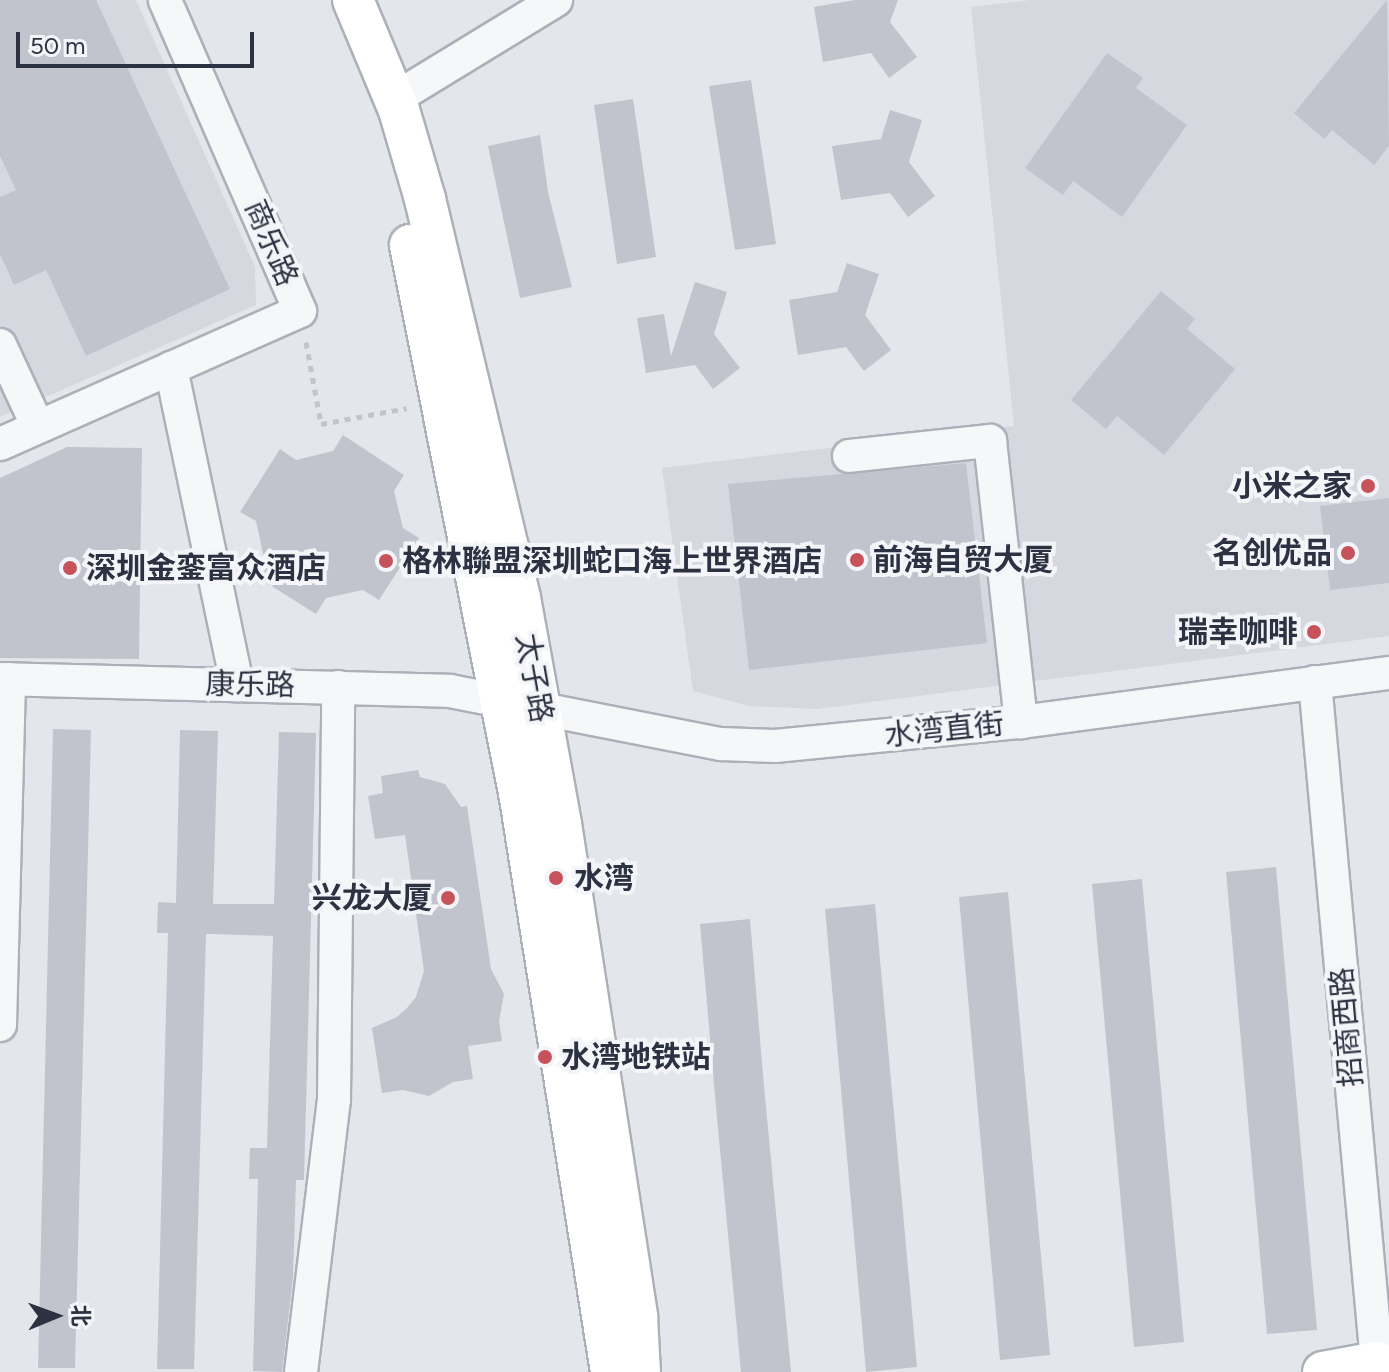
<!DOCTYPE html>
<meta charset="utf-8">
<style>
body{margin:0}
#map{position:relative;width:1389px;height:1372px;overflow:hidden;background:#e3e6ea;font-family:Figtree,"Noto Sans SC",sans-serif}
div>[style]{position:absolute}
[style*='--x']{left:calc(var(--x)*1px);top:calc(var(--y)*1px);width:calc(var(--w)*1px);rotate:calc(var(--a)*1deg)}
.built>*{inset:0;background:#d5d8df}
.building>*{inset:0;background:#c1c4cd}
.path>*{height:5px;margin-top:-2.5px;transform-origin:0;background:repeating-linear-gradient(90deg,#c1c4c9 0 6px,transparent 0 12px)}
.roads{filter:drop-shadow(2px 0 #acb0b8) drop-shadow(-2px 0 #acb0b8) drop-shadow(0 2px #acb0b8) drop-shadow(0 -2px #acb0b8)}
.minor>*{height:32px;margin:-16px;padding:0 16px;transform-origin:16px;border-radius:16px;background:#f6f7f9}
.major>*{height:40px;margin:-20px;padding:0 20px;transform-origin:20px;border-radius:20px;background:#fff}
.dots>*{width:22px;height:22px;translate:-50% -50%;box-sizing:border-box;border:4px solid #f3f5f8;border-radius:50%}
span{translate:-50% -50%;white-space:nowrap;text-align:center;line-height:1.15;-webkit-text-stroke:8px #f3f5f8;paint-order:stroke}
.street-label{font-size:30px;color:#2c3242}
.poi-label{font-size:30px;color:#2c3242;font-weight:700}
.right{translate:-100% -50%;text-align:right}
.left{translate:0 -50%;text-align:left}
.north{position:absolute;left:16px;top:1276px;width:80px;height:80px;-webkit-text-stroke:6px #f3f5f8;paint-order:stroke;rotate:89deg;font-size:22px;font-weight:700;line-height:32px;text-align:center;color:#2c3242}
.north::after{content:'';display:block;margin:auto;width:28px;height:36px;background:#2c3242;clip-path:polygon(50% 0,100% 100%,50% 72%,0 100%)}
.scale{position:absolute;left:16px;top:32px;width:238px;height:36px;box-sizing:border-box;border:4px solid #2c3242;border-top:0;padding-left:10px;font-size:24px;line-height:28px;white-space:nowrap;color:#2c3242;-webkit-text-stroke:6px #f3f5f8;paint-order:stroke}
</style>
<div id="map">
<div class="built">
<i style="clip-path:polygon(0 0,136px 0,255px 267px,256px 305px,0 417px)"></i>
<i style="clip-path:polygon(1030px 0,1389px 0,1389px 636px,817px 709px,749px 706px,693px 691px,662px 468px,1014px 426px,971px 7px)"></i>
</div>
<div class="building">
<i style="clip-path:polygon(0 0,96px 0,230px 289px,86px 356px,46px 270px,14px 285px,0 254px,0 197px,16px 190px,0 156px)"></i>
<i style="clip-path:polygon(855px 0,898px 0,890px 22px,917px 57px,889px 78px,871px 53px,823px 62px,814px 7px)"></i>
<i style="clip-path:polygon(1387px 0,1389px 146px,1374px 165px,1332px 130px,1324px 139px,1294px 113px)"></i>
<i style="clip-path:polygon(1107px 53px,1143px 78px,1136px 88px,1187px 125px,1122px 217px,1073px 181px,1063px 195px,1025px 168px)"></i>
<i style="clip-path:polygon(751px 80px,776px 244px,735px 250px,709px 86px)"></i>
<i style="clip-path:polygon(633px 99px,656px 257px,617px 264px,594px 105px)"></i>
<i style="clip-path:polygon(890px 110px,922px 120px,909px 162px,935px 196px,908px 217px,890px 193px,841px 200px,832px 146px,881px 139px)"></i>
<i style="clip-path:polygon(540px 135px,548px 192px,572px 287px,520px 298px,488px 146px)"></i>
<i style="clip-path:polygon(847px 263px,879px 274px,865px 315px,891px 350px,864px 371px,846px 347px,798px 355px,789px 300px,837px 292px)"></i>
<i style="clip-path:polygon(695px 282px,727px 292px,714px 334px,740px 368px,713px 389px,695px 365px,646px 373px,637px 318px,664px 314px,671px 356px)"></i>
<i style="clip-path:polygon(1161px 291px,1195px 319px,1187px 329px,1235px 369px,1164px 455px,1117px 416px,1106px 429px,1071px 400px)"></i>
<i style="clip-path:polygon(343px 435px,404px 475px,394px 491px,403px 528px,419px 538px,379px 600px,363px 590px,326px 598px,316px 614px,254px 575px,264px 558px,256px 521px,240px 512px,280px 449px,296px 460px,333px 451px)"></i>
<i style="clip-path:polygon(67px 447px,142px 448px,139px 659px,0 658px,0 478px)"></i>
<i style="clip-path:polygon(966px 463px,987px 643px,749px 670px,728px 484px)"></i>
<i style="clip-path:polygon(1389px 498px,1389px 583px,1330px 590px,1320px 506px)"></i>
<i style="clip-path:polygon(53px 729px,91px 730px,75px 1368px,38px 1368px)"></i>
<i style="clip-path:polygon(180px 730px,218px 731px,213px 904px,274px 904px,279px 732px,316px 733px,304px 1180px,296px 1180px,293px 1278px,282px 1372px,253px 1371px,258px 1179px,249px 1179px,250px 1148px,267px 1148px,273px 936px,213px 934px,206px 934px,194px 1369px,157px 1369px,168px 933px,157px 933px,158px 902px,176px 903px)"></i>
<i style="clip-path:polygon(418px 770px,420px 777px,445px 784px,461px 807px,467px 806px,491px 969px,504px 994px,499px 1021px,502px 1041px,468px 1046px,473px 1079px,453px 1082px,429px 1096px,403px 1090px,382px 1093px,372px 1028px,397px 1017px,407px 1008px,416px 997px,424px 971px,405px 835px,375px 839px,368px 796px,383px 793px,381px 776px)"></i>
<i style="clip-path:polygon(1276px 867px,1317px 1330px,1267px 1334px,1226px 872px)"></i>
<i style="clip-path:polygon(1142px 879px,1184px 1342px,1134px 1347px,1092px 884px)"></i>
<i style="clip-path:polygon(1008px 892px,1050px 1355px,1000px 1360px,959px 897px)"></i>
<i style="clip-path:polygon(875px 904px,917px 1367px,866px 1372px,825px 909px)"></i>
<i style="clip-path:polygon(750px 919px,763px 1075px,791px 1372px,741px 1372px,716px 1107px,700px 924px)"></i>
</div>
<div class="path">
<i style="--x:306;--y:342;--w:83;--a:79.6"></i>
<i style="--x:321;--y:424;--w:87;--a:-10.5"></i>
</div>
<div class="roads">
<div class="minor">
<i style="--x:394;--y:99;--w:190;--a:-31.4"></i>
<i style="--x:0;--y:345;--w:90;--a:65.1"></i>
<i style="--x:171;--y:368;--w:324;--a:78.2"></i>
<i style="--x:0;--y:444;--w:328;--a:-23.9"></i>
<i style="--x:300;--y:311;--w:339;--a:-113.5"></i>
<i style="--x:849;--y:456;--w:142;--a:-6.1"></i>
<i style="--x:990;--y:441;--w:283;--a:83.7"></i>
<i style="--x:0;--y:679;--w:450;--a:1.5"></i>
<i style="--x:450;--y:691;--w:276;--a:11.1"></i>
<i style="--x:721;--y:744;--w:54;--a:2.1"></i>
<i style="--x:775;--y:746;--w:247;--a:-5.6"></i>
<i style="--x:1021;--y:722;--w:371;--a:-7.6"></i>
<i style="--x:1315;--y:682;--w:683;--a:84.79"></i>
<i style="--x:1377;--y:1362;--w:12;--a:-5"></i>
<i style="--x:0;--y:1025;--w:346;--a:-88.5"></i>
<i style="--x:301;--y:1372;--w:274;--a:-83.1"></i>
<i style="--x:334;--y:1100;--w:413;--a:-89.4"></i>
</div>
<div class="major">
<i style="--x:353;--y:0;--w:119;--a:67.3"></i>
<i style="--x:399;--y:110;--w:93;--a:73.7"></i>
<i style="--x:425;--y:199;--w:410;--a:76.6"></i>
<i style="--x:520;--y:598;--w:230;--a:79.7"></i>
<i style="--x:561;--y:824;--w:499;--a:81.2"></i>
<i style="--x:637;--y:1317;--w:55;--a:86.9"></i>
<i style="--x:410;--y:245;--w:564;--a:78.75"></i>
<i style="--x:520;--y:798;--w:581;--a:80.99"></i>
<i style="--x:1323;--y:1372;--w:55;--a:-10.5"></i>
</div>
</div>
<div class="dots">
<i style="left:1368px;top:486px;background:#c6525b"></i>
<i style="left:1348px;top:553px;background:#c6525b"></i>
<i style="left:857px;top:560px;background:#c6525b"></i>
<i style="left:386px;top:561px;background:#c6525b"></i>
<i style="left:70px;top:568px;background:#c6525b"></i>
<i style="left:1314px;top:632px;background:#c6525b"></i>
<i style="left:556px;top:878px;background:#c6525b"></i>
<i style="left:448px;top:898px;background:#c6525b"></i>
<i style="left:545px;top:1057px;background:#c6525b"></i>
</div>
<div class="street-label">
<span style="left:271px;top:243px;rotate:67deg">商乐路</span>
<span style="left:534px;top:678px;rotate:80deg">太子路</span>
<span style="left:250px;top:685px;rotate:1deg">康乐路</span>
<span style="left:944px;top:730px;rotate:-6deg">水湾直街</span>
<span style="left:1347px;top:1027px;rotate:-95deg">招商西路</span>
</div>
<div class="poi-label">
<span class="right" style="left:1352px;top:486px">小米之家</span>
<span class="right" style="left:1332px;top:553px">名创优品</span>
<span class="left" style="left:873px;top:560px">前海自贸大厦</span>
<span class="left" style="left:402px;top:561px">格林聯盟深圳蛇口海上世界酒店</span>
<span class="left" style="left:86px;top:568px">深圳金銮富众酒店</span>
<span class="right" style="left:1298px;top:632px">瑞幸咖啡</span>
<span class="left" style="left:574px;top:878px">水湾</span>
<span class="right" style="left:432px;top:898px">兴龙大厦</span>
<span class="left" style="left:561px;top:1057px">水湾地铁站</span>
</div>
<div class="north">北</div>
<div class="scale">50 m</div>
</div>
